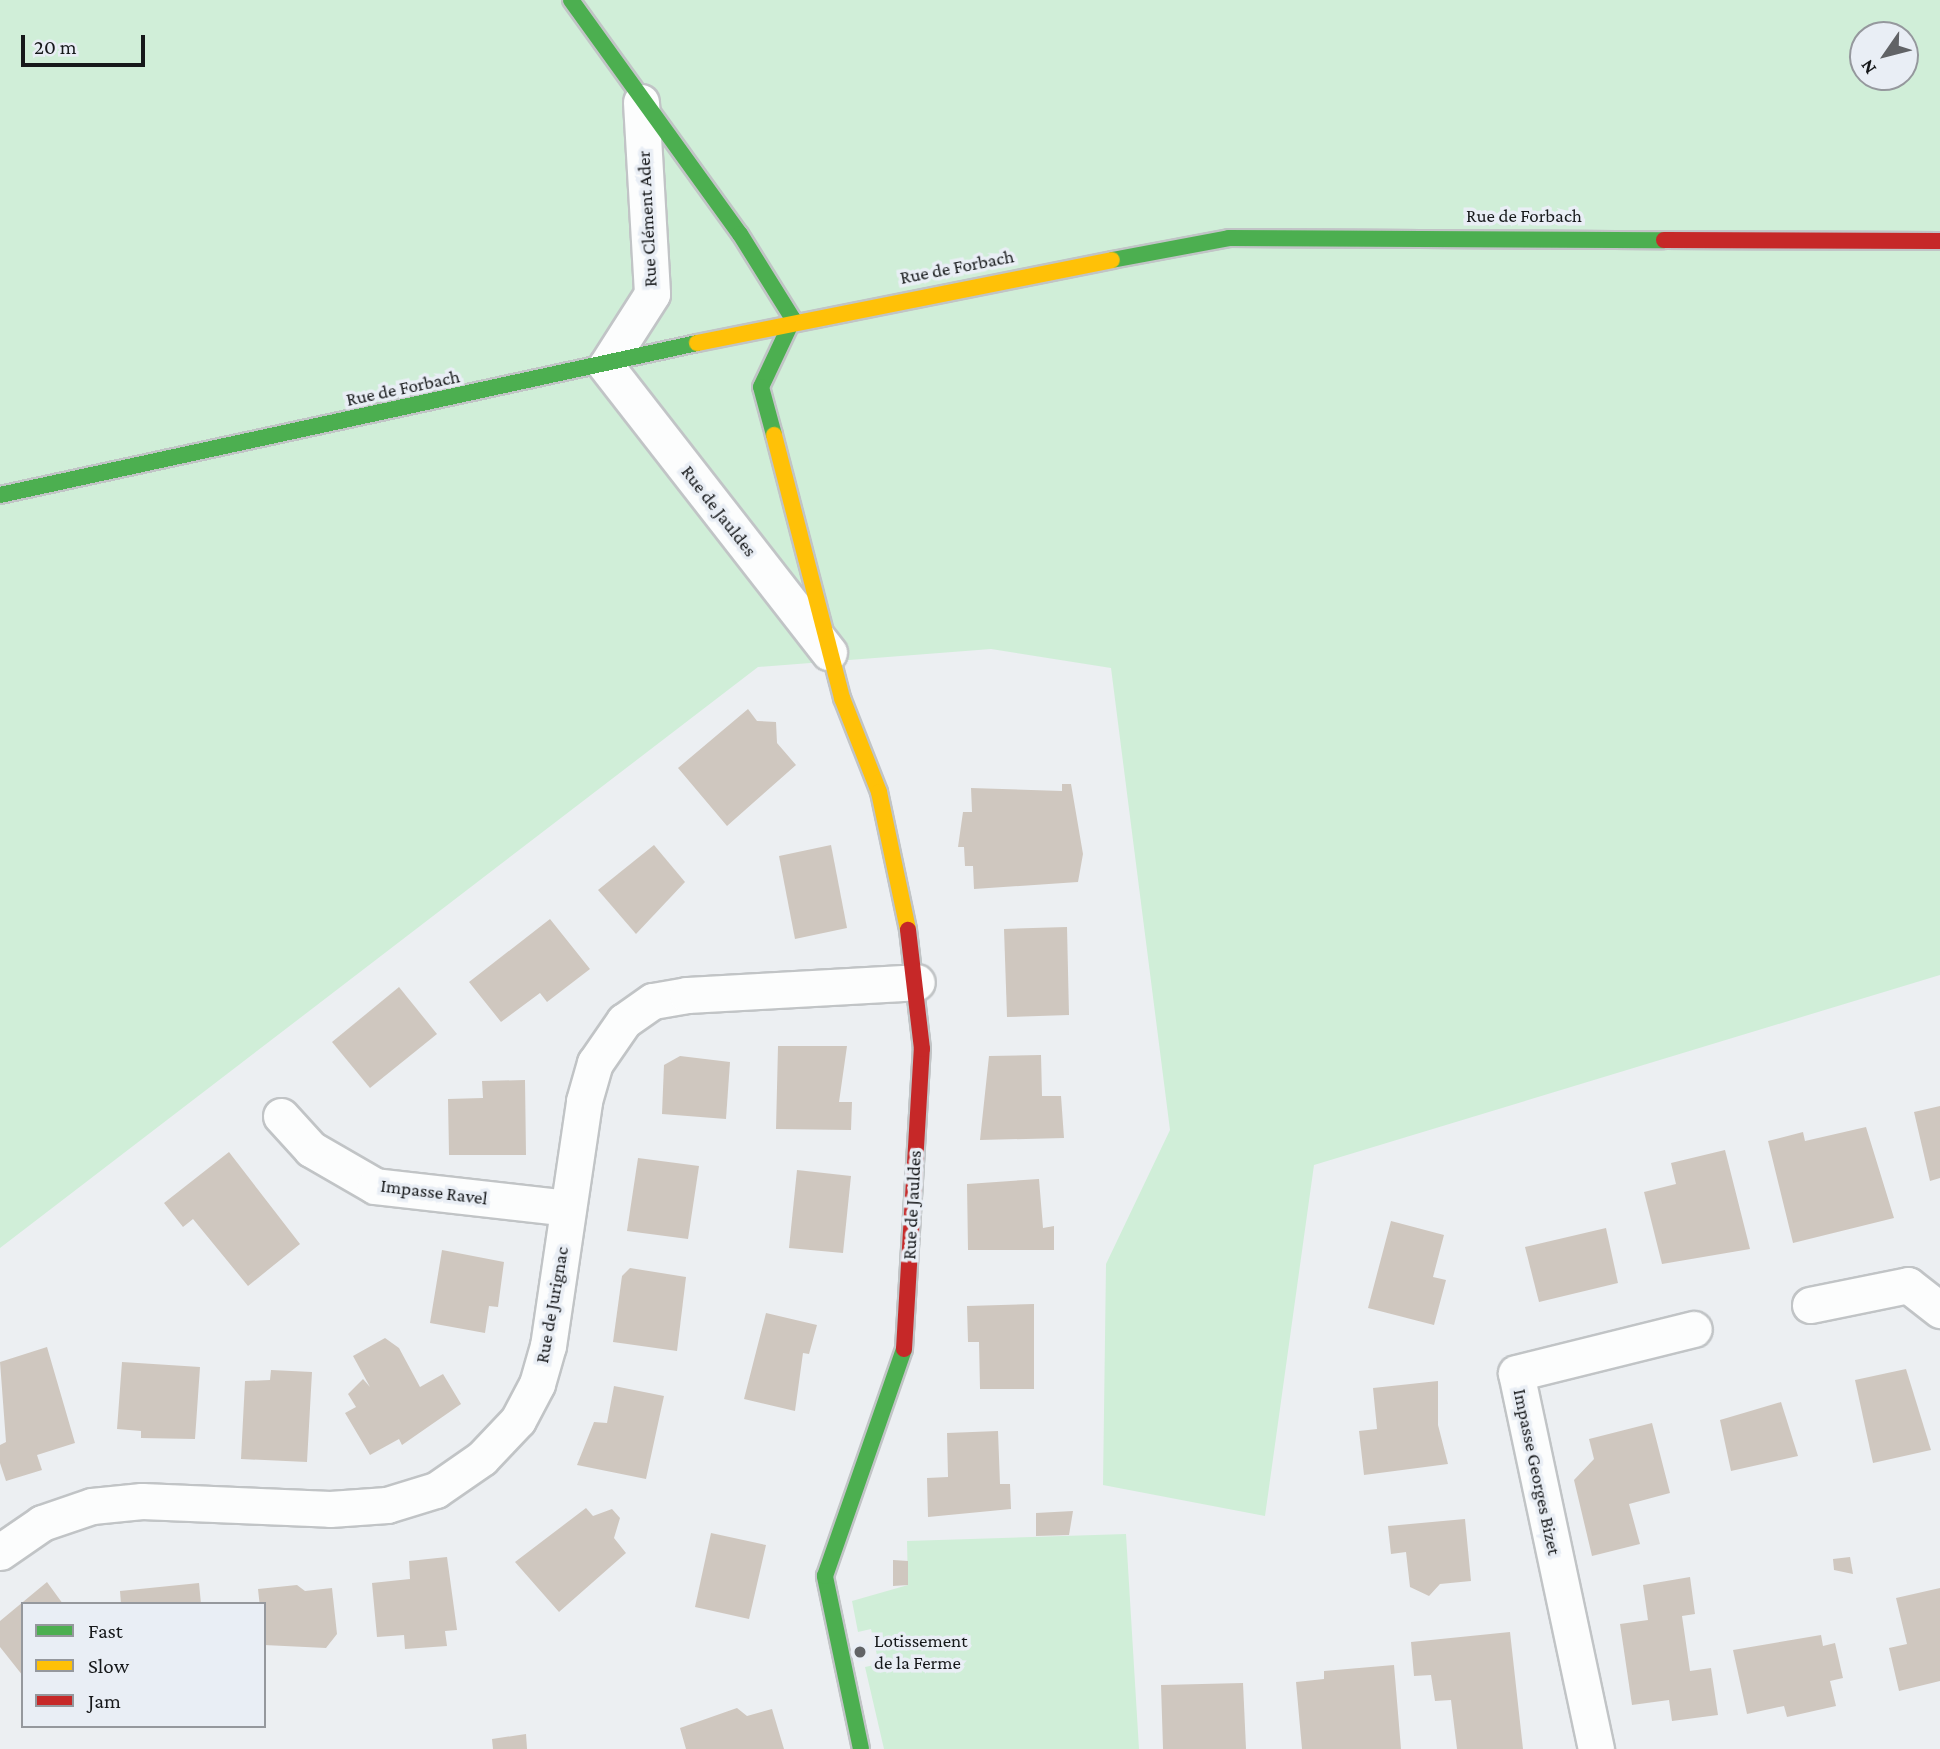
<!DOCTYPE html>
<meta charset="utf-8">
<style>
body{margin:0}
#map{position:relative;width:1940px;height:1749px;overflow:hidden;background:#eceff2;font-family:"Crimson Pro",serif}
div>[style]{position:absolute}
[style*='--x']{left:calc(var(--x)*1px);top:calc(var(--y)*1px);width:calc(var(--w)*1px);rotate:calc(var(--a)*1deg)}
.green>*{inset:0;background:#d0eed8}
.building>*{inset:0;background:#cfc7bf}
.roads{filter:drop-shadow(2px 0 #c1c4c6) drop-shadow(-2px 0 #c1c4c6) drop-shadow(0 2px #c1c4c6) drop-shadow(0 -2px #c1c4c6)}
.street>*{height:35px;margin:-17.5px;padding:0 17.5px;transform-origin:17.5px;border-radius:17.5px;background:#fcfdfd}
.fast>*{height:16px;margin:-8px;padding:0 8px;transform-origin:8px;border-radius:8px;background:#4caf50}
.slow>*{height:16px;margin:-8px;padding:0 8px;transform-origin:8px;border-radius:8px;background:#ffc107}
.jam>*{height:16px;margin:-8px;padding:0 8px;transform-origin:8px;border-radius:8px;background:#c62828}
.dots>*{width:19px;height:19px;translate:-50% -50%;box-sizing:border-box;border:4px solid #e9eef5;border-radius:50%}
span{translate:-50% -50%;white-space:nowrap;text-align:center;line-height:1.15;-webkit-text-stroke:7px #e9eef5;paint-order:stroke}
.street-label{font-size:19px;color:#16181a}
.poi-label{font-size:19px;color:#16181a}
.left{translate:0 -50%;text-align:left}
.legend{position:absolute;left:21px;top:1602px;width:245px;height:126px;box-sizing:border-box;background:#e9eef5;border:2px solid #95989d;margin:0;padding:9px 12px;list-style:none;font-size:21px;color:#16181a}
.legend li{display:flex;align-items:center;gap:14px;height:35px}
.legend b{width:35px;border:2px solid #95989d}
.north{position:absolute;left:1849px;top:21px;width:70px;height:70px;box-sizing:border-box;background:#e9eef5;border:2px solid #95989d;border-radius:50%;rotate:235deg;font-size:19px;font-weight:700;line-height:28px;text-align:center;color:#16181a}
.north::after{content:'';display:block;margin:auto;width:24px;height:32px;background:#616366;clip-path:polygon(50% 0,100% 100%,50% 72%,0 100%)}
.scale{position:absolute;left:21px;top:35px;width:124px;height:32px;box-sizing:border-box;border:4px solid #16181a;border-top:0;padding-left:9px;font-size:21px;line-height:24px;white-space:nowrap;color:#16181a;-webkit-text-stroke:5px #e9eef5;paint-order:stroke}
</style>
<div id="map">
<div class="green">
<i style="clip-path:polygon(evenodd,0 0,1940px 0,1940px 975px,1314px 1165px,1265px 1516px,1103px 1485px,1106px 1264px,1170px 1130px,1111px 668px,991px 649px,758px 667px,0 1248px,0 0,1863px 35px,1905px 35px,1905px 77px,1863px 77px,1863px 35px)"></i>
<i style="clip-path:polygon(1126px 1534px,1139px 1749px,884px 1749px,865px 1667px,879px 1664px,871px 1629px,858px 1632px,852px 1601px,908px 1585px,907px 1541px)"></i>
</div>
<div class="building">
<i style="clip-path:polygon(748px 709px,757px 721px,776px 722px,777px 743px,796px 765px,727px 826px,678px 768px)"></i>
<i style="clip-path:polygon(1062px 784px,1071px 784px,1083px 854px,1078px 882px,974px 889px,973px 866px,965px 866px,964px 847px,958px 847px,963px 812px,972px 812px,971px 788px,1062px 791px)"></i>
<i style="clip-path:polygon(654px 845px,685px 882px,636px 934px,598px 890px)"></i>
<i style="clip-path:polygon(831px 845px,847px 928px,795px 939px,779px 856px)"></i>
<i style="clip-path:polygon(550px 919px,590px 969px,547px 1002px,540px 993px,501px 1022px,469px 982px)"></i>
<i style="clip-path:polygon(1067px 927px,1069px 1015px,1007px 1017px,1004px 929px)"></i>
<i style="clip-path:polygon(399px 987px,437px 1034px,370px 1088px,332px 1042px)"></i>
<i style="clip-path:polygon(778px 1046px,847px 1046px,839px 1102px,852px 1102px,851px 1130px,776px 1129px)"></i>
<i style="clip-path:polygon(1041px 1055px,1042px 1096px,1061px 1096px,1064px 1138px,980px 1140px,989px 1056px)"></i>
<i style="clip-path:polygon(680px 1056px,730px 1062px,726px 1119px,662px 1114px,664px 1065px)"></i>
<i style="clip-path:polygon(525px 1080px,526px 1155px,449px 1155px,448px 1099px,483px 1098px,482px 1081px)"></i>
<i style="clip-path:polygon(1940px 1106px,1940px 1178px,1930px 1181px,1914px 1112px)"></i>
<i style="clip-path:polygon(1866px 1127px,1894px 1218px,1793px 1243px,1768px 1141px,1803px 1132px,1805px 1141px)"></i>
<i style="clip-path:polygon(1725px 1150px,1750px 1249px,1662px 1264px,1644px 1192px,1676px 1184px,1671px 1163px)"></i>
<i style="clip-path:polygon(229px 1152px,300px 1244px,248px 1286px,193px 1219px,183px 1227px,164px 1203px)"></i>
<i style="clip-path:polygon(638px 1158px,699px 1166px,688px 1239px,627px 1231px)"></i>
<i style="clip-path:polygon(797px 1170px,851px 1176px,843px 1253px,789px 1248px)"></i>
<i style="clip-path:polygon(1039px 1179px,1043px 1228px,1054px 1226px,1054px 1250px,968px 1250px,967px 1184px)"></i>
<i style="clip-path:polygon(1391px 1221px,1444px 1235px,1433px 1277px,1446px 1280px,1434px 1325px,1368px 1308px)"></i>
<i style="clip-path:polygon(1606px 1228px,1618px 1283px,1539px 1302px,1525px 1247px)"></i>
<i style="clip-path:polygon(442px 1250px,504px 1262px,498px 1307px,489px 1306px,485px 1333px,430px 1323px)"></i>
<i style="clip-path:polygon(630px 1268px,686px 1277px,677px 1351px,613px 1342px,622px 1276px)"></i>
<i style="clip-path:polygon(1034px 1304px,1034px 1389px,980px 1389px,979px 1342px,968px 1342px,967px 1306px)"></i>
<i style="clip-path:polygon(766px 1313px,817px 1325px,809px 1354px,803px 1353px,795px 1411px,744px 1399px)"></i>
<i style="clip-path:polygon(385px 1338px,399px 1348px,420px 1387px,443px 1374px,461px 1404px,402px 1445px,399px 1439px,370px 1455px,345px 1413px,356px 1407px,348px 1394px,363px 1379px,370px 1387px,353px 1356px)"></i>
<i style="clip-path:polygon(47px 1347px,75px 1443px,37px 1455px,42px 1470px,6px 1481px,0 1463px,0 1445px,6px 1442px,0 1362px)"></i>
<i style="clip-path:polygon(122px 1362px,200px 1367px,195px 1439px,141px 1438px,141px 1431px,117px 1429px)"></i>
<i style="clip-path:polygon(1906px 1369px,1931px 1450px,1873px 1463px,1855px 1380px)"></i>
<i style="clip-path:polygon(271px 1370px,312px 1372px,307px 1462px,241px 1459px,245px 1381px,270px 1380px)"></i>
<i style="clip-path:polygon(1438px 1381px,1438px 1425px,1448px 1464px,1364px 1475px,1359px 1431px,1377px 1429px,1373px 1388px)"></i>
<i style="clip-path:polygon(614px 1386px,664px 1396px,646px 1479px,577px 1465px,594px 1422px,607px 1423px)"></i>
<i style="clip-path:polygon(1781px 1402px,1798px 1456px,1731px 1471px,1720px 1420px)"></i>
<i style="clip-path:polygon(1652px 1423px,1670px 1493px,1629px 1504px,1640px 1544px,1592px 1556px,1574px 1480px,1594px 1459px,1589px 1439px)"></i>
<i style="clip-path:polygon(998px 1431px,1000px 1484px,1010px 1484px,1011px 1509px,928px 1517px,927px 1478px,948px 1477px,947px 1433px)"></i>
<i style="clip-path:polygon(586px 1508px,593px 1516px,612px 1509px,620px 1518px,614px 1538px,626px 1553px,559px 1612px,515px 1562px)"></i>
<i style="clip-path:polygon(1073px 1511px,1069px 1535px,1036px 1536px,1036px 1513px)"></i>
<i style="clip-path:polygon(1465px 1519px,1471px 1581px,1440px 1584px,1429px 1596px,1410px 1587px,1406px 1552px,1391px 1554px,1388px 1526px)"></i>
<i style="clip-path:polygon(711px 1533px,766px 1545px,749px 1619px,695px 1607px)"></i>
<i style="clip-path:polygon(447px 1557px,457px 1630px,445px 1631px,447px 1646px,405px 1649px,404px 1635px,377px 1637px,372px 1583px,410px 1579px,409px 1561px)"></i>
<i style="clip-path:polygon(1850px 1557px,1853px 1574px,1834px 1570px,1833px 1559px)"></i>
<i style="clip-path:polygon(893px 1560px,908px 1561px,908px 1585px,893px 1586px)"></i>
<i style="clip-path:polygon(1690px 1577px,1695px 1614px,1682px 1616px,1690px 1671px,1711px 1668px,1718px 1715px,1672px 1721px,1669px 1700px,1632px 1705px,1620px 1624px,1648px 1620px,1643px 1585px)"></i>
<i style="clip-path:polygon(47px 1582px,63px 1604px,23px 1604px,23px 1676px,0 1647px,0 1621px)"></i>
<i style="clip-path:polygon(199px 1583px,201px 1604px,121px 1604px,120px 1591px)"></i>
<i style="clip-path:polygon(297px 1585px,305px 1591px,332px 1588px,337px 1634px,326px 1648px,264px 1645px,258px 1589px)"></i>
<i style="clip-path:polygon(1940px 1588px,1940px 1681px,1899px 1691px,1889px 1648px,1907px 1644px,1896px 1598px)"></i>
<i style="clip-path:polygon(1510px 1632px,1523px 1749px,1457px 1749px,1451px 1700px,1435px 1701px,1431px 1675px,1414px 1676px,1411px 1642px)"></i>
<i style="clip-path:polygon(1821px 1635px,1823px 1646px,1835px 1643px,1843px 1678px,1830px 1681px,1836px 1706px,1787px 1717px,1784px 1706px,1747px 1714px,1733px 1650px)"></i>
<i style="clip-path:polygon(1394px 1665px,1401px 1749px,1302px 1749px,1296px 1682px,1324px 1679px,1324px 1671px)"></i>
<i style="clip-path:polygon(1243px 1683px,1246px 1749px,1163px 1749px,1161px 1685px)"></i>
<i style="clip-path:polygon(737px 1708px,747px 1716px,772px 1709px,784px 1749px,686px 1749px,680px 1728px)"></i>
<i style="clip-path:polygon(526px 1734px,527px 1749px,493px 1749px,492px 1739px)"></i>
</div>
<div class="roads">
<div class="street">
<i style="--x:641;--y:102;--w:192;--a:86.7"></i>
<i style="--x:652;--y:294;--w:85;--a:122.6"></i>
<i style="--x:606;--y:366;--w:363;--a:52.1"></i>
<i style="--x:281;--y:1116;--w:45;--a:47.7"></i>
<i style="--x:311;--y:1149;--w:74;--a:30"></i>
<i style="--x:375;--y:1186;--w:194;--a:6.5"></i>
<i style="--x:1810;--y:1305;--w:100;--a:-11.5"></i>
<i style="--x:1908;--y:1285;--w:41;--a:38"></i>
<i style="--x:0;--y:1552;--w:51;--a:-34.6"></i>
<i style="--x:42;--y:1523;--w:53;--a:-18.8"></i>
<i style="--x:92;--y:1506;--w:50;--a:-5.7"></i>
<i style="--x:142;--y:1501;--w:188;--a:2.4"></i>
<i style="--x:330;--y:1509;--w:57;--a:-4"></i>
<i style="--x:387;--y:1505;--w:51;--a:-17"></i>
<i style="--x:436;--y:1490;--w:56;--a:-34.8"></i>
<i style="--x:482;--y:1458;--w:52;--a:-46.5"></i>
<i style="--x:518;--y:1420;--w:41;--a:-62.2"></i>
<i style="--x:537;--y:1384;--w:40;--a:-74"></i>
<i style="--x:548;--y:1346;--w:248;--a:-81.6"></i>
<i style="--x:584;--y:1101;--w:40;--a:-74"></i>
<i style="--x:595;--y:1063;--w:51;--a:-55.4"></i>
<i style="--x:624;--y:1021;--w:35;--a:-35"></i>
<i style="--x:653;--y:1001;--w:35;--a:-10"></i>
<i style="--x:687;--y:995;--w:230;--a:-3.2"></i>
<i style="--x:1596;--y:1749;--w:384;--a:-102"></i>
<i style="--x:1516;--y:1373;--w:183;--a:-13.9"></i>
</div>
<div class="fast">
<i style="--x:571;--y:0;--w:289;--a:54.2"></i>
<i style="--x:740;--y:234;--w:100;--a:58.1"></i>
<i style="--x:793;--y:319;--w:75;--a:115.2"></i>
<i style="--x:761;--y:387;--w:50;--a:74.8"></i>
<i style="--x:1112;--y:260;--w:119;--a:-10.6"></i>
<i style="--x:1229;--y:238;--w:435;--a:0.3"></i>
<i style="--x:0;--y:495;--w:713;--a:-12.3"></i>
<i style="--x:861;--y:1749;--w:177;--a:-101.8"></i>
<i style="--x:825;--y:1576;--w:240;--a:-70.8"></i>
</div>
<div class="slow">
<i style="--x:697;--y:343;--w:423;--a:-11.3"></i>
<i style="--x:774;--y:435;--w:272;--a:75.5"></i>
<i style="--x:842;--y:698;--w:101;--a:68.5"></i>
<i style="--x:879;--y:792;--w:141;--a:78.1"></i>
</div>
<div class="jam">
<i style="--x:1664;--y:240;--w:276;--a:0.2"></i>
<i style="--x:904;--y:1349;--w:301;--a:-86.6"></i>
<i style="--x:922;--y:1049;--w:120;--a:-96.7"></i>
</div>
</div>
<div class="dots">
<i style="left:860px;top:1652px;background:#616366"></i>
</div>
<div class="street-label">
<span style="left:1524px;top:216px">Rue de Forbach</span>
<span style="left:647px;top:219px;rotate:-93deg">Rue Clément Ader</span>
<span style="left:957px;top:267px;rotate:-11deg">Rue de Forbach</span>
<span style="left:403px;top:388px;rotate:-12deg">Rue de Forbach</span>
<span style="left:719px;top:511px;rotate:52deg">Rue de Jauldes</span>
<span style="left:434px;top:1192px;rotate:7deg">Impasse Ravel</span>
<span style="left:912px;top:1205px;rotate:-87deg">Rue de Jauldes</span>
<span style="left:552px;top:1305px;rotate:-80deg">Rue de Jurignac</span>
<span style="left:1537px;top:1472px;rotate:78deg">Impasse Georges Bizet</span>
</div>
<div class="poi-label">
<span class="left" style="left:874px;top:1652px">Lotissement<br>de la Ferme</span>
</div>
<ul class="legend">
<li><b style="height:9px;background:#4caf50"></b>Fast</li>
<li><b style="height:9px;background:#ffc107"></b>Slow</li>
<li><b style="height:9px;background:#c62828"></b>Jam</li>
</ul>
<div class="north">N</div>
<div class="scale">20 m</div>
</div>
